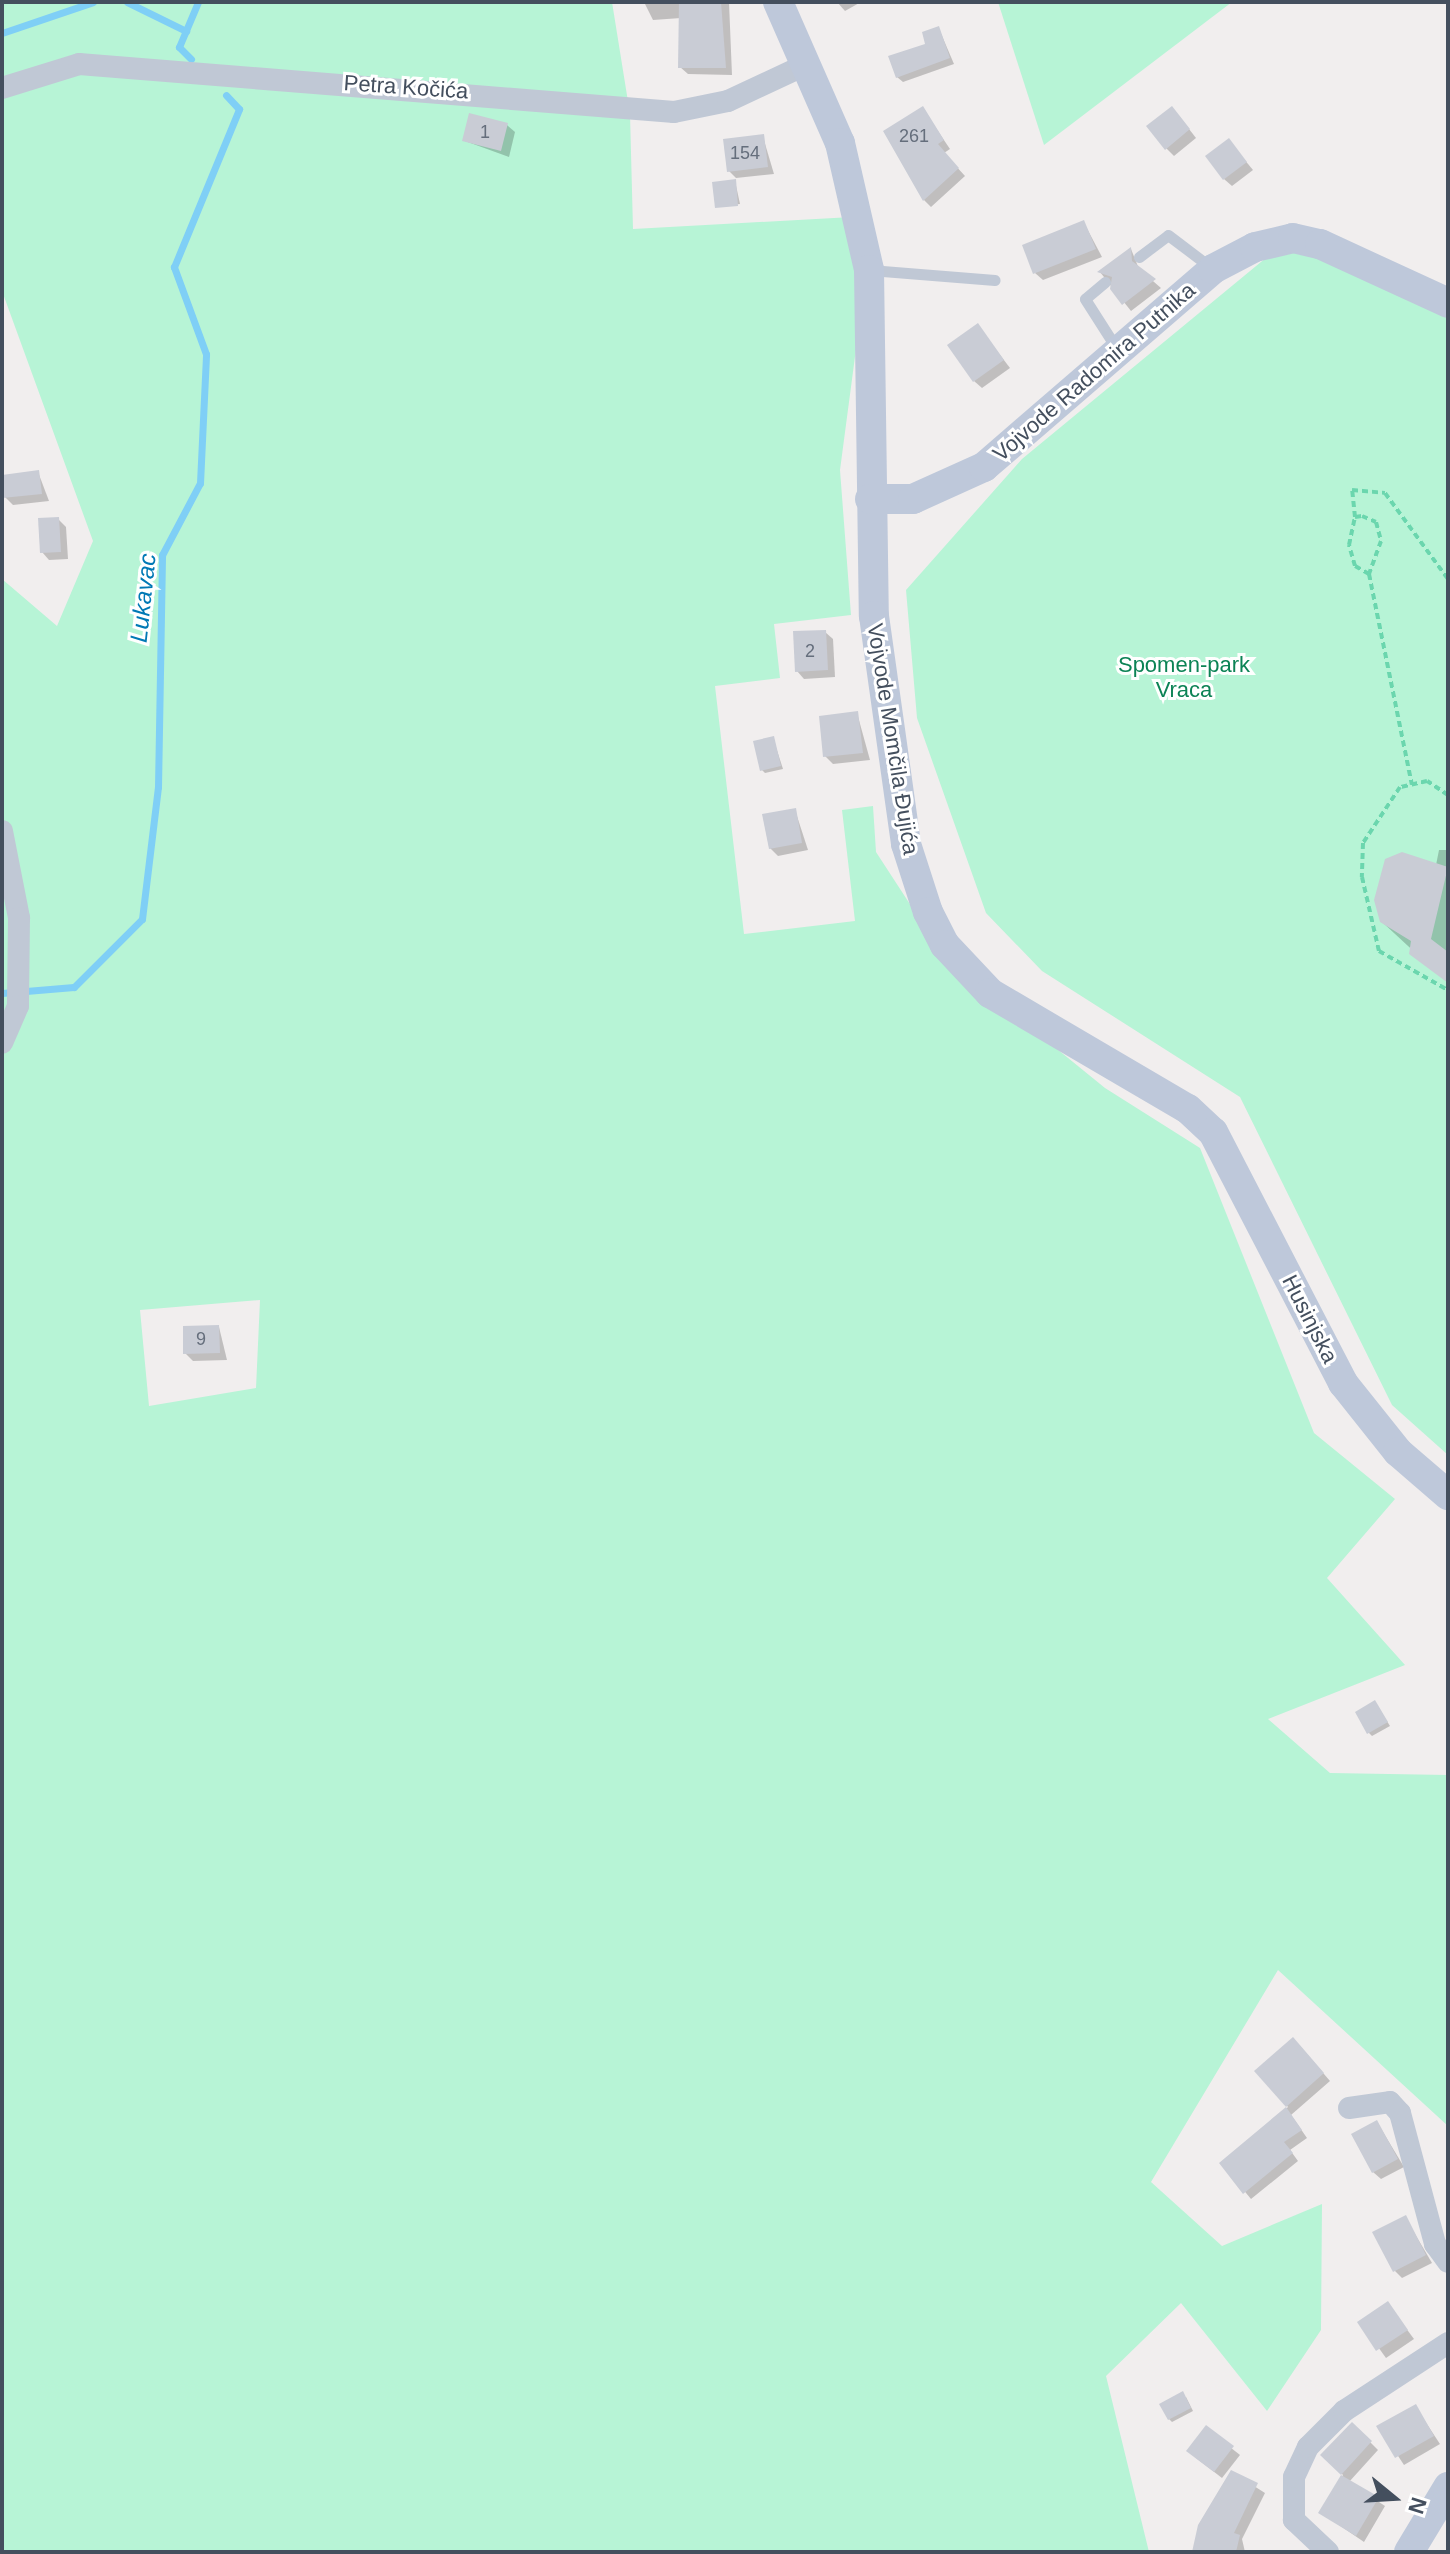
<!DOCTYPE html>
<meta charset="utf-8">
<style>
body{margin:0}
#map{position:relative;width:1450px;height:2554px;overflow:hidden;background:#f1eeee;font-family:Helvetica,sans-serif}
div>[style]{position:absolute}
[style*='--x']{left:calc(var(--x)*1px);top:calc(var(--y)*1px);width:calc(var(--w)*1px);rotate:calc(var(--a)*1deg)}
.green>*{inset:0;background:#b7f4d6}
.shadow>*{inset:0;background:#0003}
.stream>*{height:7px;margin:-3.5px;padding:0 3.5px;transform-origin:3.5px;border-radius:3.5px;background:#7fcff6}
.building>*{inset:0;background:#c9ccd5}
.path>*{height:4px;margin-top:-2px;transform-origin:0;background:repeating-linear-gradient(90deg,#6bd6ae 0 6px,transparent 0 10px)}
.service>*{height:11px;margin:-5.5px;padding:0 5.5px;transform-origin:5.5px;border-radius:5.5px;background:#c0c8d5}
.minor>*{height:22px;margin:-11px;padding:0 11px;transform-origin:11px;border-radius:11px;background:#c0c8d5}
.secondary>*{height:30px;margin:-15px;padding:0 15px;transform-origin:15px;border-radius:15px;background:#bec8da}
span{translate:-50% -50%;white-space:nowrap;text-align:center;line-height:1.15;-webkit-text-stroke:6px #fff;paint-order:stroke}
.number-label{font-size:18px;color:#656e7c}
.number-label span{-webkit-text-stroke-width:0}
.street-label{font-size:22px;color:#444f5e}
.park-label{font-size:22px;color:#0c8355}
.water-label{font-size:24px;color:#0079b5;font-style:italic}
.frame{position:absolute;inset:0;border:4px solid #444f5e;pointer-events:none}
.north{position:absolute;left:1354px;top:2458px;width:80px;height:80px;-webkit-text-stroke:6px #fff;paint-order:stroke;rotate:108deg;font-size:22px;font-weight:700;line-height:32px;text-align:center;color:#444f5e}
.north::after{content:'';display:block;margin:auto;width:28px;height:36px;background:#444f5e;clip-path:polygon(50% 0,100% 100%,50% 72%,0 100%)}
</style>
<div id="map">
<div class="green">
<i style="clip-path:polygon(evenodd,2px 2px,612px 2px,630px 114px,633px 229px,852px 217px,858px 334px,840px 470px,851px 615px,774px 624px,780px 678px,715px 686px,744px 934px,855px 921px,842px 810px,873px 806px,876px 852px,945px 958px,1105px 1088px,1200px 1148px,1314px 1433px,1395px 1499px,1327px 1578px,1405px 1665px,1268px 1719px,1330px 1773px,1448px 1775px,1448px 2126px,1278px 1970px,1151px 2182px,1222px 2246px,1322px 2204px,1321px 2330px,1267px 2411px,1181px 2303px,1106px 2376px,1149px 2552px,2px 2552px,2px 579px,57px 626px,93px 541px,2px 291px,2px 2px,260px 1300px,256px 1388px,149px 1406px,140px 1310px,260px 1300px)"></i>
<i style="clip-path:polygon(998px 2px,1232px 2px,1044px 145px)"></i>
<i style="clip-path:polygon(1284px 243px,1448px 301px,1448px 1455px,1392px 1405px,1240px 1097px,1042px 971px,986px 913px,917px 718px,906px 590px,1022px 459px)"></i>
</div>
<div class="shadow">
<i style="clip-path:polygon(644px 2px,729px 2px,732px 75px,688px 74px,680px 67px,681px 18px,653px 20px)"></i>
<i style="clip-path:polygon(837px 2px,861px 2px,845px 11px)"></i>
<i style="clip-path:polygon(939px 29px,954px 64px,903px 82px,897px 77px)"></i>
<i style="clip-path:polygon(923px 109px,950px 149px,944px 153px,965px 176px,931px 207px,924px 200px)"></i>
<i style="clip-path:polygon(1179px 116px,1196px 138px,1174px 156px,1166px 148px)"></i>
<i style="clip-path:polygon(507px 125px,515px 132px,509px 157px,465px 141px)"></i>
<i style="clip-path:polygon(763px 137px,774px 174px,736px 178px,729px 171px)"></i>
<i style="clip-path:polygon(1229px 141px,1253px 170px,1232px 186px,1224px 179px)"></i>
<i style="clip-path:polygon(735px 181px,740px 204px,717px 206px)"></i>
<i style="clip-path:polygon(1084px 223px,1102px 257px,1043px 280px,1035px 273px)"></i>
<i style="clip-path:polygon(1131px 249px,1139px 269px,1161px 288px,1131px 311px,1100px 272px)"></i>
<i style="clip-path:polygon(978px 326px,1010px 368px,982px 388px,974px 381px)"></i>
<i style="clip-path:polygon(38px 472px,49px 501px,13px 505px,5px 497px)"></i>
<i style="clip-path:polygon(58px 519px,66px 527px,68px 559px,49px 560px,42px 552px)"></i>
<i style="clip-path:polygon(825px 632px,833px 639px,835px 677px,804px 679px,797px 671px)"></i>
<i style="clip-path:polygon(857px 713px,870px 760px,833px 764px,825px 756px)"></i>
<i style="clip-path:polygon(773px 738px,783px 769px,765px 773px,762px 770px)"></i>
<i style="clip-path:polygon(795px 810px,808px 850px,778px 856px,770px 848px)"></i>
<i style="clip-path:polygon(1439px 850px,1448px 850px,1448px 983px,1381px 921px,1436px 865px)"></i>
<i style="clip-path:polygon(219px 1327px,227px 1360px,193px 1361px,185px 1353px)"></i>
<i style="clip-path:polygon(1375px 1702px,1390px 1726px,1372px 1736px,1369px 1733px)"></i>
<i style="clip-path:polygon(1300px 2046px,1330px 2081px,1291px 2115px,1307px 2138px,1290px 2150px,1298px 2161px,1251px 2199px,1222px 2164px,1288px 2107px,1257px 2071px)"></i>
<i style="clip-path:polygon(1377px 2122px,1404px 2167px,1381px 2179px,1373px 2172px)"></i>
<i style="clip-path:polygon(1405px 2217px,1432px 2263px,1402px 2278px,1395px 2271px)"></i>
<i style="clip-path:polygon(1388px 2304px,1414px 2339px,1386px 2358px,1360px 2322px)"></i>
<i style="clip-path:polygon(1186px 2397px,1193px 2411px,1172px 2422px,1169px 2419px)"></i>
<i style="clip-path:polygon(1415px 2406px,1440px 2444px,1404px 2465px,1379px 2427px)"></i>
<i style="clip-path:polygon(1353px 2425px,1378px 2450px,1349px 2482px,1385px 2506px,1364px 2542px,1320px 2512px,1343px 2475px,1323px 2455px)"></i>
<i style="clip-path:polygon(1206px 2428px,1240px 2455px,1222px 2478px,1196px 2458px)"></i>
<i style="clip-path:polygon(1232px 2472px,1265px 2493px,1242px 2539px,1245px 2552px,1194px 2552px)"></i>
</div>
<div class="stream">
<i style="--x:127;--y:2;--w:66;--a:26.2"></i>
<i style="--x:2;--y:33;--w:96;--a:-18.8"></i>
<i style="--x:191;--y:59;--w:17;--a:-135"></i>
<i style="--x:179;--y:47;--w:49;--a:-67.1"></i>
<i style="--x:2;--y:993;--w:72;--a:-4.8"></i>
<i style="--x:74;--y:987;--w:96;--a:-45"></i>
<i style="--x:142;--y:919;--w:133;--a:-83.1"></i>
<i style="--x:158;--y:787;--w:232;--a:-89"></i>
<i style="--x:162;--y:555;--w:81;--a:-62.2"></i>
<i style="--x:200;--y:483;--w:129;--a:-87.3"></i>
<i style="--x:206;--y:354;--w:93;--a:-110.2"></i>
<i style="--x:174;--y:267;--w:171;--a:-67.6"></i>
<i style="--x:239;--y:109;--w:19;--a:-133"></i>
</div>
<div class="building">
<i style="clip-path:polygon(679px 2px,721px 2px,726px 68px,678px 68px)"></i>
<i style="clip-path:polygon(939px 26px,950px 58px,896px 78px,888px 56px,925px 44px,922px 32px)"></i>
<i style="clip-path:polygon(923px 106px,944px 140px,938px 144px,959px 168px,923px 201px,883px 131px)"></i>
<i style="clip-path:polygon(1172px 106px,1190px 129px,1165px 150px,1146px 126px)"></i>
<i style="clip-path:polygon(469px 113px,508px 123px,501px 151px,462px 141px)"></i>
<i style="clip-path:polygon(764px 134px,768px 167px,727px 172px,723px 139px)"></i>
<i style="clip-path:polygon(1229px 138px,1247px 162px,1223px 180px,1205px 156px)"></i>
<i style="clip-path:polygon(736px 179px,738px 206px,715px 208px,712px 182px)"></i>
<i style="clip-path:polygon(1084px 220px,1096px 249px,1033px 274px,1022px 245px)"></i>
<i style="clip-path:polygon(1131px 247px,1132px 261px,1156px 279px,1122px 305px,1110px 289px,1112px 277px,1097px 272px)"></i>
<i style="clip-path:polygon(978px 323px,1004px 360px,973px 382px,947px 345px)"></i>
<i style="clip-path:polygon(39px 470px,42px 494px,2px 498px,2px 475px)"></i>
<i style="clip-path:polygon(59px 517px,61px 552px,40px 553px,38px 518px)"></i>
<i style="clip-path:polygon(826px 630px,828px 670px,795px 672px,793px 631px)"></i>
<i style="clip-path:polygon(858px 711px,863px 753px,823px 757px,819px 716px)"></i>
<i style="clip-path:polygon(774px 736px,781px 766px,760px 771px,753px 741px)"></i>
<i style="clip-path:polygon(796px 808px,802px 843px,769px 849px,762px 814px)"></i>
<i style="clip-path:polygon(1402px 852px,1448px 867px,1431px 939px,1448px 952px,1448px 983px,1409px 954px,1411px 941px,1380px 922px,1374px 900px,1385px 859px)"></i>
<i style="clip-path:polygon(219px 1325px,220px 1353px,183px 1354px,183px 1326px)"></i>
<i style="clip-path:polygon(1375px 1700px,1388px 1722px,1367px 1734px,1355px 1712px)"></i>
<i style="clip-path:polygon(1293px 2037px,1324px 2073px,1286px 2107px,1254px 2071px)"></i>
<i style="clip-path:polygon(1286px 2107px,1302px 2130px,1284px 2142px,1293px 2153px,1243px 2194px,1219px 2163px)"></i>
<i style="clip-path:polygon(1377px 2120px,1398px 2159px,1372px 2173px,1351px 2134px)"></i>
<i style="clip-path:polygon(1406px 2215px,1426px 2255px,1393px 2272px,1372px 2232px)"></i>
<i style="clip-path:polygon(1388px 2301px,1408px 2330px,1376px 2351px,1357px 2322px)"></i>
<i style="clip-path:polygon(1183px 2391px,1191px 2408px,1168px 2420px,1159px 2404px)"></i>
<i style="clip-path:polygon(1416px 2404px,1434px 2436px,1395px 2458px,1376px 2426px)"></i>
<i style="clip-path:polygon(1352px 2422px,1372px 2441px,1341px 2475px,1320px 2455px)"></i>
<i style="clip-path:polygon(1206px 2425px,1234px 2446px,1214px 2472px,1186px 2451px)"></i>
<i style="clip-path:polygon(1231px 2470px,1258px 2483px,1234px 2533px,1240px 2535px,1236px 2552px,1192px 2552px,1198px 2525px)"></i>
<i style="clip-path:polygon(1341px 2475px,1379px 2497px,1356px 2536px,1318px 2513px)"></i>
</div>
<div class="path">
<i style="--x:1362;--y:516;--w:15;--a:23"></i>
<i style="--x:1376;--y:522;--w:20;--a:75"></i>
<i style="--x:1381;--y:541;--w:35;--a:110"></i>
<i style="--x:1369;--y:574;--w:16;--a:-150"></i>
<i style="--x:1355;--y:566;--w:22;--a:-106"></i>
<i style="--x:1349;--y:545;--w:29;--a:-78"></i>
<i style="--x:1355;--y:517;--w:7;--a:-8"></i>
<i style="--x:1355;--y:517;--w:27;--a:-96"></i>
<i style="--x:1352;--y:490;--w:33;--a:5"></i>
<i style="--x:1385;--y:493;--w:107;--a:53.8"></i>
<i style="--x:1369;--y:574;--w:215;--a:78.5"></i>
<i style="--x:1448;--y:795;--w:25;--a:-146"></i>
<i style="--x:1427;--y:781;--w:28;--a:167"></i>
<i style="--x:1400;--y:787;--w:67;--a:123.5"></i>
<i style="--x:1363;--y:843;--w:34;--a:92"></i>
<i style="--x:1362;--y:877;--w:76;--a:77.1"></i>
<i style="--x:1379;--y:951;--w:79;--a:29.5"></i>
</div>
<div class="service">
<i style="--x:1139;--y:257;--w:36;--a:-37"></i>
<i style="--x:1168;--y:235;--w:56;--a:37.1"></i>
<i style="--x:870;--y:270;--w:125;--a:4.6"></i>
<i style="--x:1105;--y:282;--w:26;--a:140"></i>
<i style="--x:1085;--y:299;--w:59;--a:57.4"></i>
</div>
<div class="minor">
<i style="--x:2;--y:88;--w:81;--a:-17.3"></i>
<i style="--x:79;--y:64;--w:597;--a:4.61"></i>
<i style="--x:674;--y:112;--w:55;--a:-11.5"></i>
<i style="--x:728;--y:101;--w:85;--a:-25.1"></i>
<i style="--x:2;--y:831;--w:89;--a:78.9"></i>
<i style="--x:19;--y:918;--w:88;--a:90.7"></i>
<i style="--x:18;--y:1006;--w:40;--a:113.4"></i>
<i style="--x:1349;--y:2108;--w:41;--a:-8.3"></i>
<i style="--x:1390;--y:2102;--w:15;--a:48"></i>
<i style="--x:1400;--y:2113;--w:136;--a:75"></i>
<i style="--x:1435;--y:2244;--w:22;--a:54"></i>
<i style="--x:1328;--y:2552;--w:47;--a:-136.7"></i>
<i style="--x:1294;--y:2520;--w:43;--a:-90"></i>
<i style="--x:1294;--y:2477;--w:33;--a:-65"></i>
<i style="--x:1308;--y:2447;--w:51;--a:-45"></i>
<i style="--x:1344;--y:2411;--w:124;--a:-33.2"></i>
</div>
<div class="secondary">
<i style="--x:778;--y:2;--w:154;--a:66.3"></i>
<i style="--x:840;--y:143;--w:130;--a:77.1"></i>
<i style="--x:869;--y:270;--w:346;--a:89.2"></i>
<i style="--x:874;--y:616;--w:230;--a:82"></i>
<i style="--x:906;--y:844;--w:71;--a:72.1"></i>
<i style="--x:928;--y:912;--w:37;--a:63"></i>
<i style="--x:945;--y:945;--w:66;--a:46.8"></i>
<i style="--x:990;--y:993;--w:229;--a:30.4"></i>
<i style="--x:1188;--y:1109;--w:34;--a:43"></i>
<i style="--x:1213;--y:1132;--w:283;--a:62.6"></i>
<i style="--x:1343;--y:1383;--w:88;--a:51.4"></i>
<i style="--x:1398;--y:1452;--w:66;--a:40.7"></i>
<i style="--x:870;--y:499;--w:43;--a:0"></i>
<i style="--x:913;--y:499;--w:78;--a:-24.3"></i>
<i style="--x:984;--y:467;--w:303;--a:-40.8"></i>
<i style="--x:1213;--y:269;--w:47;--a:-27.6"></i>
<i style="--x:1255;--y:247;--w:39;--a:-13"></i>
<i style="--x:1293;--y:238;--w:28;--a:13"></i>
<i style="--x:1320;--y:244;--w:141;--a:24.7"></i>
<i style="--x:1409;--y:2552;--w:76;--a:-59"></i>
</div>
<div class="number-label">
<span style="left:485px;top:132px">1</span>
<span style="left:914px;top:136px">261</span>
<span style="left:745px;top:153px">154</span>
<span style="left:810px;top:651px">2</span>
<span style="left:201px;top:1339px">9</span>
</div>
<div class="street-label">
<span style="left:406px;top:87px;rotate:4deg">Petra Kočića</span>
<span style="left:1094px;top:372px;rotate:-41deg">Vojvode Radomira Putnika</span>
<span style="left:893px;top:739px;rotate:81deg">Vojvode Momčila Đujića</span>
<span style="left:1310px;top:1319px;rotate:63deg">Husinjska</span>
</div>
<div class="park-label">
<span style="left:1184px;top:677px">Spomen-park<br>Vraca</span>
</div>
<div class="water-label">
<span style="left:143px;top:598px;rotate:-84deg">Lukavac</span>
</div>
<div class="frame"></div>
<div class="north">N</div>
</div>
